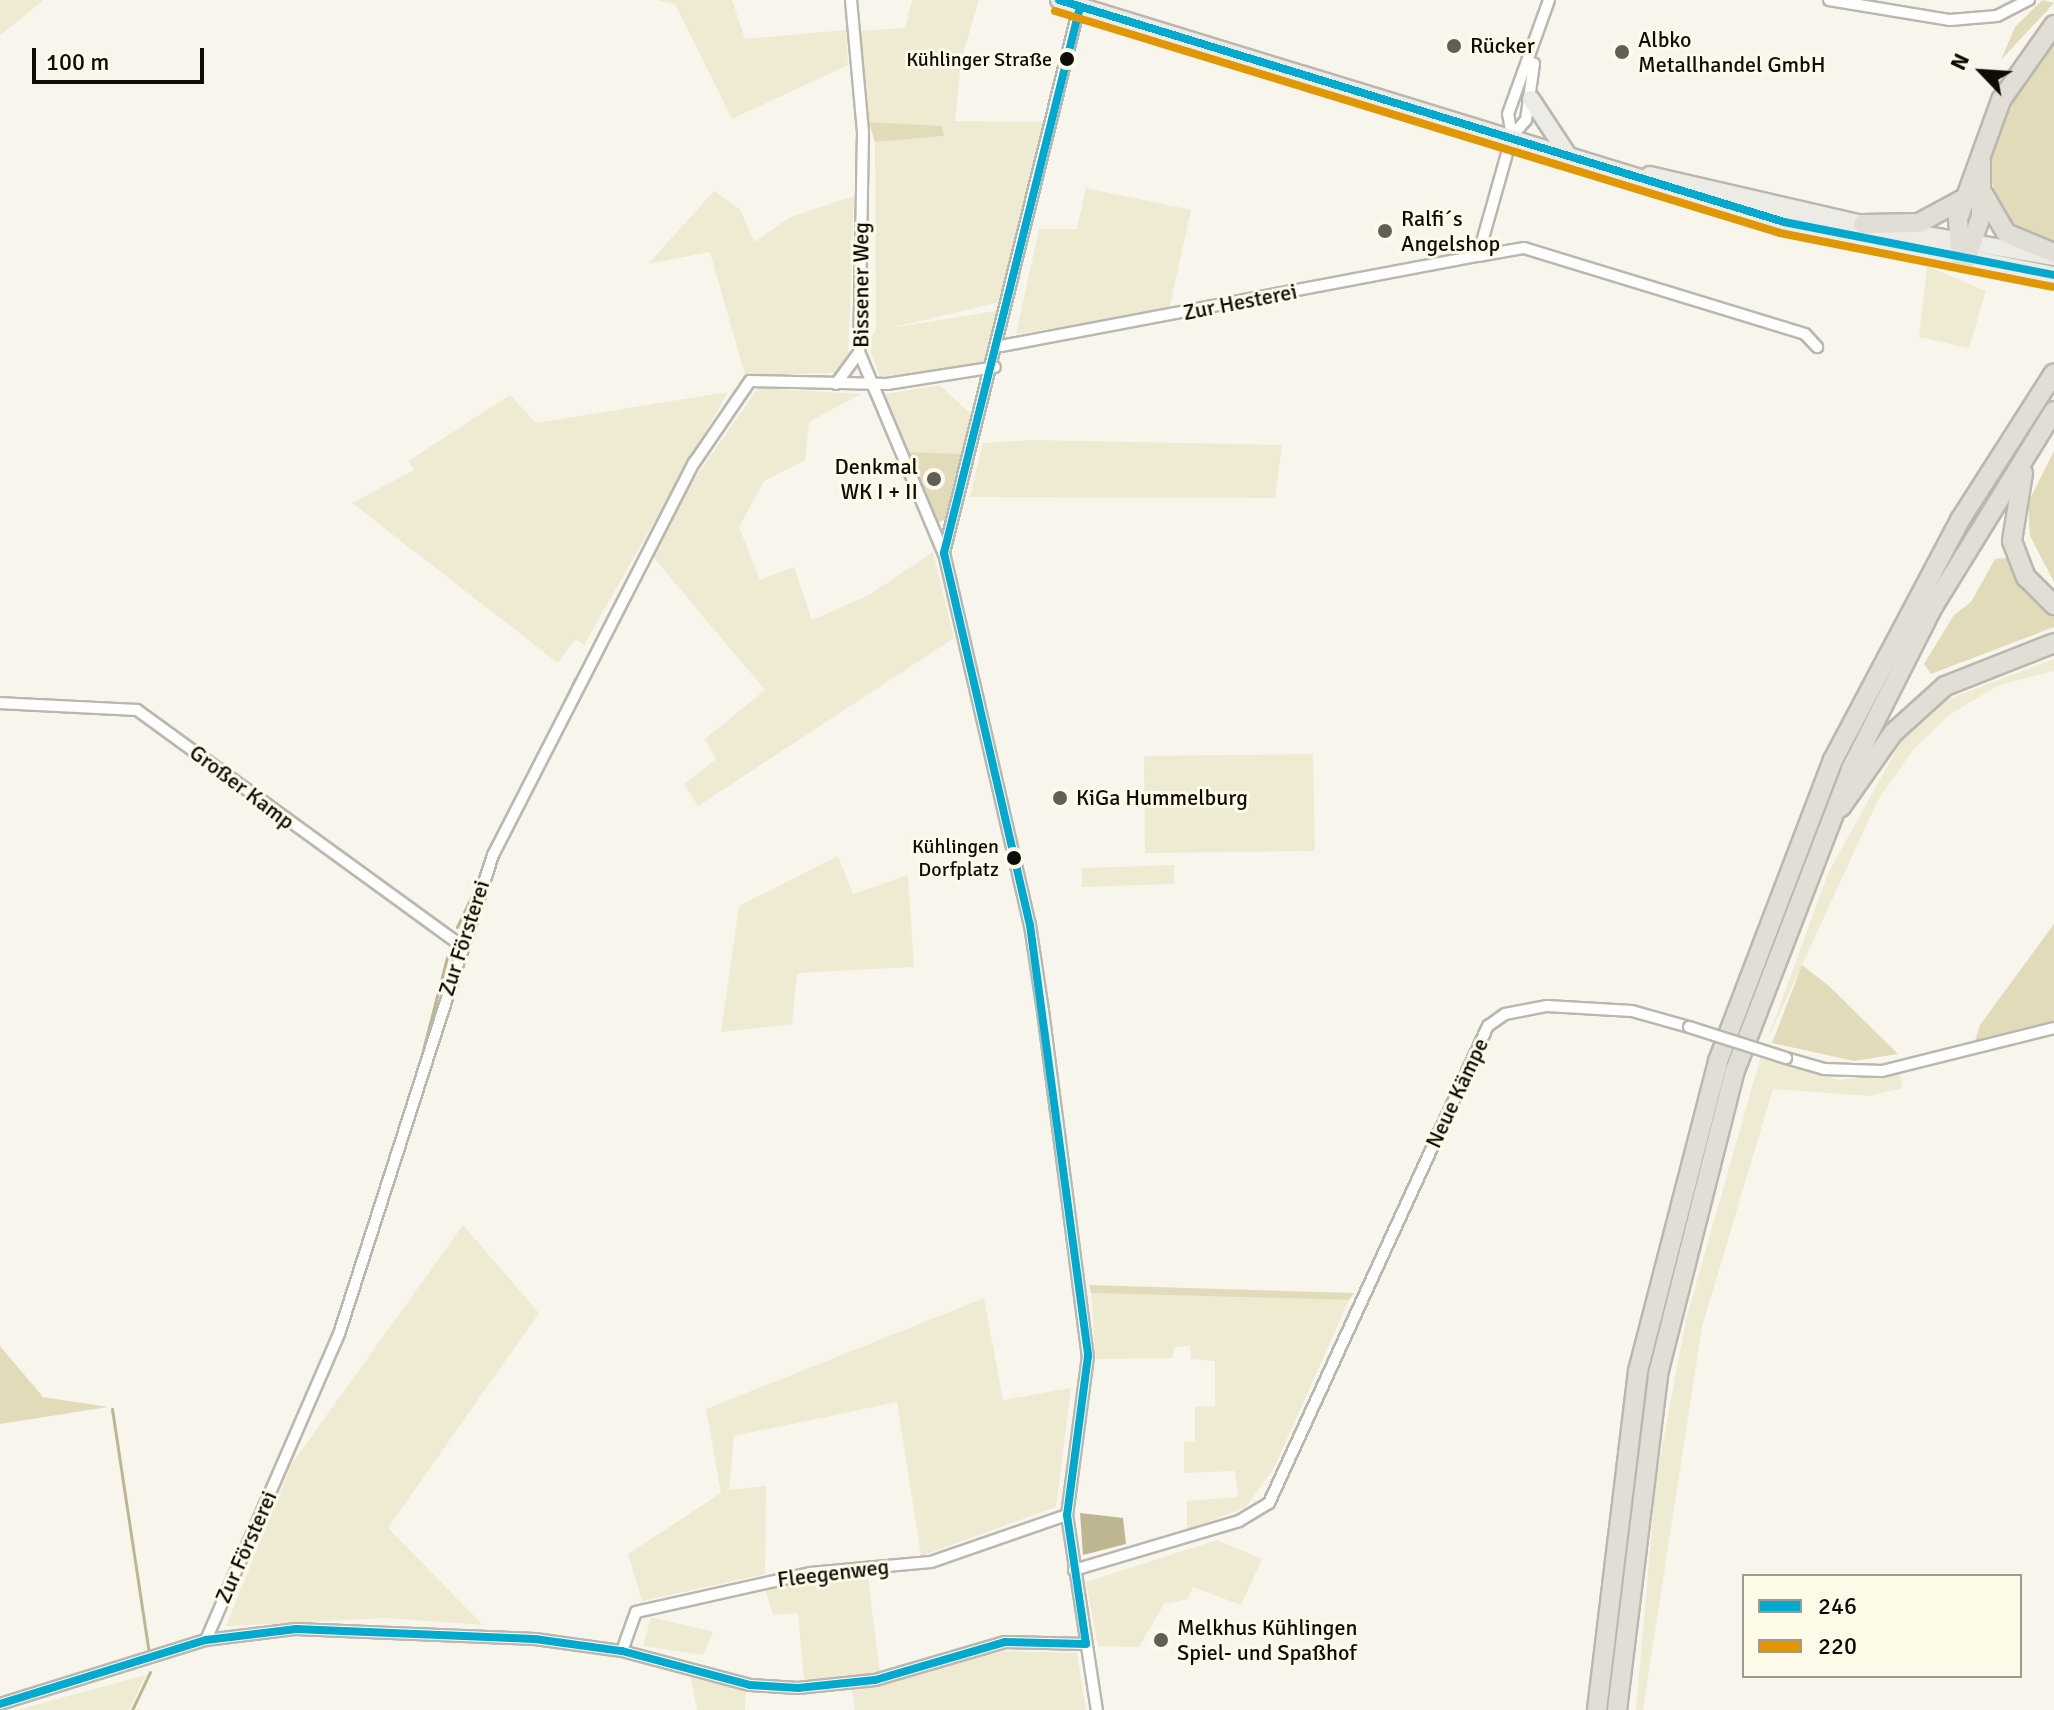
<!DOCTYPE html>
<meta charset="utf-8">
<style>
body{margin:0}
#map{position:relative;width:2054px;height:1710px;overflow:hidden;background:#f8f6ec;font-family:Signika,sans-serif}
div>[style]{position:absolute}
[style*='--x']{left:calc(var(--x)*1px);top:calc(var(--y)*1px);width:calc(var(--w)*1px);rotate:calc(var(--a)*1deg)}
.green>*{inset:0;background:#efead2}
.forest>*{inset:0;background:#e1dbba}
.water>*{inset:0;background:#bdb690}
.stream>*{height:3px;margin:-1.5px;padding:0 1.5px;transform-origin:1.5px;border-radius:1.5px;background:#bdb690}
.roads{filter:drop-shadow(2px 0 #b9b7b0) drop-shadow(-2px 0 #b9b7b0) drop-shadow(0 2px #b9b7b0) drop-shadow(0 -2px #b9b7b0)}
.minor>*{height:10px;margin:-5px;padding:0 5px;transform-origin:5px;border-radius:5px;background:#fefefc}
.primary>*{height:16px;margin:-8px;padding:0 8px;transform-origin:8px;border-radius:8px;background:#ecebe5}
.motorway>*{height:18px;margin:-9px;padding:0 9px;transform-origin:9px;border-radius:9px;background:#e1dfd5}
.bridges{filter:drop-shadow(2px 0 #b9b7b0) drop-shadow(-2px 0 #b9b7b0) drop-shadow(0 2px #b9b7b0) drop-shadow(0 -2px #b9b7b0)}
.minor-bridge>*{height:10px;margin:-5px;padding:0 5px;transform-origin:5px;border-radius:5px;background:#fefefc}
.bus-1>*{height:8px;margin:-4px;padding:0 4px;transform-origin:4px;border-radius:4px;background:#00a9ce}
.bus-2>*{height:8px;margin:-4px;padding:0 4px;transform-origin:4px;border-radius:4px;background:#e09701}
.dots>*{width:22px;height:22px;translate:-50% -50%;box-sizing:border-box;border:4px solid #fdfae7;border-radius:50%}
span{translate:-50% -50%;white-space:nowrap;text-align:center;line-height:1.15;-webkit-text-stroke:6px #fdfae7;paint-order:stroke}
.bus-label{font-size:20px;color:#0d0c07}
.right{translate:-100% -50%;text-align:right}
.poi-label{font-size:22px;color:#0d0c07}
.left{translate:0 -50%;text-align:left}
.street-label{font-size:22px;color:#0d0c07}
.legend{position:absolute;left:1742px;top:1574px;width:280px;height:104px;box-sizing:border-box;background:#fdfae7;border:2px solid #9d9b8d;margin:0;padding:10px 14px;list-style:none;font-size:24px;color:#0d0c07}
.legend li{display:flex;align-items:center;gap:16px;height:40px}
.legend b{width:40px;border:2px solid #9d9b8d}
.north{position:absolute;left:1942px;top:32px;width:80px;height:80px;-webkit-text-stroke:6px #fdfae7;paint-order:stroke;rotate:295deg;font-size:22px;font-weight:700;line-height:32px;text-align:center;color:#0d0c07}
.north::after{content:'';display:block;margin:auto;width:28px;height:36px;background:#0d0c07;clip-path:polygon(50% 0,100% 100%,50% 72%,0 100%)}
.scale{position:absolute;left:32px;top:48px;width:172px;height:36px;box-sizing:border-box;border:4px solid #0d0c07;border-top:0;padding-left:10px;font-size:24px;line-height:28px;white-space:nowrap;color:#0d0c07;-webkit-text-stroke:6px #fdfae7;paint-order:stroke}
</style>
<div id="map">
<div class="green">
<i style="clip-path:polygon(0 0,43px 0,0 36px)"></i>
<i style="clip-path:polygon(656px 0,732px 0,745px 39px,846px 30px,848px 65px,732px 119px,675px 4px)"></i>
<i style="clip-path:polygon(912px 0,979px 0,961px 61px,955px 121px,1046px 122px,1004px 301px,886px 329px,1002px 310px,987px 365px,880px 377px,867px 341px,876px 331px,875px 142px,944px 136px,941px 126px,869px 122px,859px 31px,905px 28px)"></i>
<i style="clip-path:polygon(1086px 188px,1191px 210px,1169px 310px,1016px 334px,1039px 229px,1077px 229px)"></i>
<i style="clip-path:polygon(714px 191px,740px 209px,754px 242px,791px 217px,854px 196px,848px 358px,837px 373px,745px 375px,710px 252px,648px 264px)"></i>
<i style="clip-path:polygon(1927px 266px,1986px 291px,1969px 348px,1919px 337px)"></i>
<i style="clip-path:polygon(939px 385px,972px 415px,962px 454px,907px 452px,885px 394px)"></i>
<i style="clip-path:polygon(758px 388px,861px 394px,809px 422px,805px 460px,764px 481px,739px 527px,760px 580px,794px 567px,812px 620px,869px 595px,933px 552px,954px 638px,698px 806px,684px 784px,716px 759px,705px 739px,765px 690px,654px 558px,676px 505px)"></i>
<i style="clip-path:polygon(728px 392px,584px 645px,575px 639px,558px 663px,352px 503px,414px 470px,408px 461px,510px 395px,536px 423px)"></i>
<i style="clip-path:polygon(1033px 440px,1282px 445px,1275px 498px,970px 497px,983px 443px)"></i>
<i style="clip-path:polygon(2054px 659px,2054px 671px,1999px 685px,1949px 715px,1913px 750px,1878px 800px,1767px 1041px,1828px 873px,1904px 736px,1943px 701px)"></i>
<i style="clip-path:polygon(1313px 754px,1315px 851px,1145px 853px,1144px 756px)"></i>
<i style="clip-path:polygon(838px 856px,853px 894px,908px 875px,914px 967px,797px 973px,792px 1024px,721px 1032px,739px 906px)"></i>
<i style="clip-path:polygon(1174px 865px,1174px 884px,1082px 887px,1082px 868px)"></i>
<i style="clip-path:polygon(1761px 1056px,1839px 1080px,1900px 1073px,1902px 1088px,1869px 1096px,1773px 1089px,1702px 1327px,1643px 1710px,1636px 1710px,1656px 1481px,1686px 1319px)"></i>
<i style="clip-path:polygon(463px 1225px,539px 1313px,388px 1528px,483px 1625px,386px 1618px,226px 1626px,291px 1465px)"></i>
<i style="clip-path:polygon(1091px 1293px,1349px 1300px,1274px 1468px,1246px 1507px,1187px 1530px,1187px 1501px,1238px 1497px,1235px 1471px,1184px 1473px,1184px 1442px,1195px 1441px,1195px 1407px,1215px 1406px,1215px 1361px,1191px 1359px,1190px 1346px,1174px 1347px,1173px 1358px,1096px 1359px)"></i>
<i style="clip-path:polygon(984px 1298px,1003px 1400px,1071px 1388px,1056px 1507px,921px 1556px,897px 1402px,734px 1436px,729px 1490px,766px 1486px,765px 1574px,642px 1601px,628px 1554px,721px 1493px,706px 1409px)"></i>
<i style="clip-path:polygon(1217px 1540px,1262px 1559px,1241px 1605px,1193px 1587px,1188px 1599px,1164px 1604px,1139px 1647px,1098px 1646px,1086px 1582px)"></i>
<i style="clip-path:polygon(867px 1570px,880px 1674px,804px 1680px,798px 1613px,773px 1615px,765px 1589px)"></i>
<i style="clip-path:polygon(651px 1617px,713px 1632px,703px 1655px,643px 1646px)"></i>
<i style="clip-path:polygon(1003px 1651px,1077px 1653px,1086px 1710px,855px 1710px,852px 1690px)"></i>
<i style="clip-path:polygon(146px 1675px,129px 1710px,17px 1710px)"></i>
<i style="clip-path:polygon(690px 1675px,746px 1689px,745px 1710px,697px 1710px)"></i>
</div>
<div class="forest">
<i style="clip-path:polygon(2042px 0,2054px 3px,2001px 60px,2015px 27px)"></i>
<i style="clip-path:polygon(2054px 39px,2054px 242px,2020px 230px,2000px 209px,1992px 183px,1992px 152px,2019px 86px)"></i>
<i style="clip-path:polygon(869px 122px,942px 126px,944px 136px,875px 142px)"></i>
<i style="clip-path:polygon(2054px 451px,2054px 582px,2030px 536px,2028px 503px)"></i>
<i style="clip-path:polygon(907px 452px,962px 454px,945px 520px,937px 523px)"></i>
<i style="clip-path:polygon(2014px 557px,2054px 609px,2054px 627px,1931px 674px,1924px 664px,1954px 615px,1971px 602px,1995px 559px)"></i>
<i style="clip-path:polygon(2054px 924px,2054px 1024px,1974px 1044px,1980px 1025px)"></i>
<i style="clip-path:polygon(1802px 965px,1829px 986px,1898px 1054px,1854px 1061px,1772px 1043px)"></i>
<i style="clip-path:polygon(1089px 1285px,1354px 1293px,1349px 1300px,1091px 1293px)"></i>
<i style="clip-path:polygon(0 1346px,43px 1397px,108px 1407px,0 1424px)"></i>
</div>
<div class="water">
<i style="clip-path:polygon(1080px 1513px,1123px 1518px,1126px 1544px,1083px 1555px)"></i>
</div>
<div class="stream">
<i style="--x:557;--y:719;--w:44;--a:-65.8"></i>
<i style="--x:457;--y:927;--w:187;--a:-64.7"></i>
<i style="--x:414;--y:1085;--w:132;--a:-75.5"></i>
<i style="--x:112;--y:1409;--w:249;--a:81.4"></i>
<i style="--x:132;--y:1710;--w:42;--a:-64.7"></i>
</div>
<div class="roads">
<div class="minor">
<i style="--x:851;--y:0;--w:133;--a:84.8"></i>
<i style="--x:863;--y:132;--w:220;--a:91"></i>
<i style="--x:859;--y:352;--w:217;--a:67.2"></i>
<i style="--x:1829;--y:0;--w:123;--a:9.4"></i>
<i style="--x:1950;--y:20;--w:47;--a:-4.9"></i>
<i style="--x:1997;--y:16;--w:36;--a:-27"></i>
<i style="--x:1080;--y:3;--w:567;--a:103.89"></i>
<i style="--x:944;--y:553;--w:382;--a:77"></i>
<i style="--x:1030;--y:925;--w:87;--a:81.4"></i>
<i style="--x:1043;--y:1011;--w:348;--a:82.6"></i>
<i style="--x:1088;--y:1356;--w:160;--a:97.5"></i>
<i style="--x:1067;--y:1515;--w:197;--a:81.3"></i>
<i style="--x:1512;--y:136;--w:21;--a:-49"></i>
<i style="--x:1526;--y:120;--w:57;--a:-81.9"></i>
<i style="--x:1478;--y:256;--w:47;--a:-9.9"></i>
<i style="--x:1524;--y:248;--w:294;--a:17"></i>
<i style="--x:1805;--y:334;--w:18;--a:47"></i>
<i style="--x:1001;--y:346;--w:485;--a:-10.7"></i>
<i style="--x:1478;--y:256;--w:125;--a:-74.2"></i>
<i style="--x:1512;--y:136;--w:22;--a:-100"></i>
<i style="--x:1508;--y:114;--w:121;--a:-70.2"></i>
<i style="--x:836;--y:384;--w:39;--a:-54"></i>
<i style="--x:0;--y:703;--w:137;--a:2.9"></i>
<i style="--x:137;--y:710;--w:398;--a:36"></i>
<i style="--x:1786;--y:1058;--w:40;--a:16"></i>
<i style="--x:1824;--y:1069;--w:58;--a:2"></i>
<i style="--x:1882;--y:1071;--w:177;--a:-14"></i>
<i style="--x:1074;--y:1570;--w:172;--a:-16.5"></i>
<i style="--x:1239;--y:1521;--w:35;--a:-31"></i>
<i style="--x:1269;--y:1503;--w:525;--a:-65.34"></i>
<i style="--x:1488;--y:1026;--w:21;--a:-35"></i>
<i style="--x:1505;--y:1014;--w:43;--a:-10.8"></i>
<i style="--x:1547;--y:1006;--w:85;--a:3.4"></i>
<i style="--x:1632;--y:1011;--w:59;--a:15.7"></i>
<i style="--x:206;--y:1640;--w:334;--a:-66.5"></i>
<i style="--x:339;--y:1334;--w:503;--a:-72.18"></i>
<i style="--x:493;--y:855;--w:441;--a:-62.9"></i>
<i style="--x:694;--y:463;--w:99;--a:-55.7"></i>
<i style="--x:750;--y:381;--w:137;--a:1.3"></i>
<i style="--x:887;--y:384;--w:109;--a:-8.9"></i>
<i style="--x:622;--y:1651;--w:41;--a:-70.3"></i>
<i style="--x:636;--y:1612;--w:178;--a:-12.6"></i>
<i style="--x:810;--y:1573;--w:121;--a:-5.2"></i>
<i style="--x:931;--y:1562;--w:144;--a:-19.1"></i>
<i style="--x:0;--y:1704;--w:216;--a:-17.3"></i>
<i style="--x:206;--y:1640;--w:91;--a:-7"></i>
<i style="--x:296;--y:1629;--w:239;--a:2.4"></i>
<i style="--x:535;--y:1639;--w:88;--a:7.9"></i>
<i style="--x:622;--y:1651;--w:132;--a:14.9"></i>
<i style="--x:750;--y:1685;--w:48;--a:3.6"></i>
<i style="--x:798;--y:1688;--w:77;--a:-5.9"></i>
<i style="--x:875;--y:1680;--w:135;--a:-16.3"></i>
<i style="--x:1005;--y:1642;--w:81;--a:1.4"></i>
</div>
<div class="primary">
<i style="--x:1059;--y:0;--w:758;--a:17.02"></i>
<i style="--x:1784;--y:222;--w:275;--a:11.1"></i>
<i style="--x:1531;--y:99;--w:64;--a:56.6"></i>
<i style="--x:1650;--y:175;--w:219;--a:13"></i>
<i style="--x:1863;--y:224;--w:194;--a:9.8"></i>
</div>
<div class="motorway">
<i style="--x:1984;--y:195;--w:44;--a:59.9"></i>
<i style="--x:2006;--y:233;--w:52;--a:22.6"></i>
<i style="--x:1863;--y:224;--w:56;--a:-1"></i>
<i style="--x:1919;--y:223;--w:52;--a:-28.5"></i>
<i style="--x:1961;--y:259;--w:40;--a:-94.3"></i>
<i style="--x:1958;--y:219;--w:127;--a:-70.1"></i>
<i style="--x:2001;--y:100;--w:92;--a:-54.8"></i>
<i style="--x:1966;--y:260;--w:46;--a:-71.2"></i>
<i style="--x:1981;--y:216;--w:54;--a:-90"></i>
<i style="--x:2023;--y:473;--w:69;--a:99.2"></i>
<i style="--x:2012;--y:541;--w:39;--a:69"></i>
<i style="--x:2026;--y:577;--w:40;--a:45"></i>
<i style="--x:1841;--y:807;--w:90;--a:-54.9"></i>
<i style="--x:1893;--y:733;--w:70;--a:-42.1"></i>
<i style="--x:1945;--y:686;--w:117;--a:-21.5"></i>
<i style="--x:1597;--y:1710;--w:341;--a:-83.1"></i>
<i style="--x:1638;--y:1371;--w:320;--a:-75.5"></i>
<i style="--x:1718;--y:1061;--w:322;--a:-69.1"></i>
<i style="--x:1833;--y:760;--w:272;--a:-62.1"></i>
<i style="--x:1960;--y:520;--w:174;--a:-57.4"></i>
<i style="--x:1617;--y:1710;--w:338;--a:-83"></i>
<i style="--x:1658;--y:1374;--w:310;--a:-75.8"></i>
<i style="--x:1734;--y:1073;--w:326;--a:-68.9"></i>
<i style="--x:1851;--y:769;--w:184;--a:-63.2"></i>
<i style="--x:1934;--y:605;--w:228;--a:-58.3"></i>
</div>
</div>
<div class="bridges">
<div class="minor-bridge">
<i style="--x:1689;--y:1027;--w:102;--a:17.7"></i>
</div>
</div>
<div class="bus-1">
<i style="--x:1059;--y:0;--w:758;--a:17.02"></i>
<i style="--x:1784;--y:222;--w:275;--a:11.1"></i>
<i style="--x:1080;--y:7;--w:563;--a:103.99"></i>
<i style="--x:944;--y:553;--w:382;--a:77"></i>
<i style="--x:1030;--y:925;--w:435;--a:82.3"></i>
<i style="--x:1088;--y:1356;--w:160;--a:97.5"></i>
<i style="--x:1067;--y:1515;--w:130;--a:81.6"></i>
<i style="--x:0;--y:1704;--w:216;--a:-17.3"></i>
<i style="--x:206;--y:1640;--w:91;--a:-7"></i>
<i style="--x:296;--y:1629;--w:239;--a:2.4"></i>
<i style="--x:535;--y:1639;--w:88;--a:7.9"></i>
<i style="--x:622;--y:1651;--w:132;--a:14.9"></i>
<i style="--x:750;--y:1685;--w:48;--a:3.6"></i>
<i style="--x:798;--y:1688;--w:77;--a:-5.9"></i>
<i style="--x:875;--y:1680;--w:135;--a:-16.3"></i>
<i style="--x:1005;--y:1642;--w:81;--a:1.4"></i>
</div>
<div class="bus-2">
<i style="--x:1055;--y:11;--w:758;--a:17.02"></i>
<i style="--x:1780;--y:233;--w:277;--a:11.2"></i>
</div>
<div class="dots">
<i style="left:1454px;top:46px;background:#5f5e57"></i>
<i style="left:1622px;top:52px;background:#5f5e57"></i>
<i style="left:1067px;top:59px;background:#0d0c07"></i>
<i style="left:1385px;top:231px;background:#5f5e57"></i>
<i style="left:934px;top:479px;background:#5f5e57"></i>
<i style="left:1060px;top:798px;background:#5f5e57"></i>
<i style="left:1014px;top:858px;background:#0d0c07"></i>
<i style="left:1161px;top:1640px;background:#5f5e57"></i>
</div>
<div class="bus-label">
<span class="right" style="left:1052px;top:59px">Kühlinger Straße</span>
<span class="right" style="left:999px;top:858px">Kühlingen<br>Dorfplatz</span>
</div>
<div class="poi-label">
<span class="left" style="left:1638px;top:52px">Albko<br>Metallhandel GmbH</span>
<span class="left" style="left:1470px;top:46px">Rücker</span>
<span class="left" style="left:1401px;top:231px">Ralfi´s<br>Angelshop</span>
<span class="right" style="left:918px;top:479px">Denkmal<br>WK I + II</span>
<span class="left" style="left:1076px;top:798px">KiGa Hummelburg</span>
<span class="left" style="left:1177px;top:1640px">Melkhus Kühlingen<br>Spiel- und Spaßhof</span>
</div>
<div class="street-label">
<span style="left:861px;top:285px;rotate:-90deg">Bissener Weg</span>
<span style="left:1240px;top:302px;rotate:-11deg">Zur Hesterei</span>
<span style="left:242px;top:787px;rotate:37deg">Großer Kamp</span>
<span style="left:464px;top:938px;rotate:-72deg">Zur Försterei</span>
<span style="left:1457px;top:1093px;rotate:-65deg">Neue Kämpe</span>
<span style="left:246px;top:1547px;rotate:-66deg">Zur Försterei</span>
<span style="left:833px;top:1573px;rotate:-7deg">Fleegenweg</span>
</div>
<ul class="legend">
<li><b style="height:10px;background:#00a9ce"></b>246</li>
<li><b style="height:10px;background:#e09701"></b>220</li>
</ul>
<div class="north">N</div>
<div class="scale">100 m</div>
</div>
